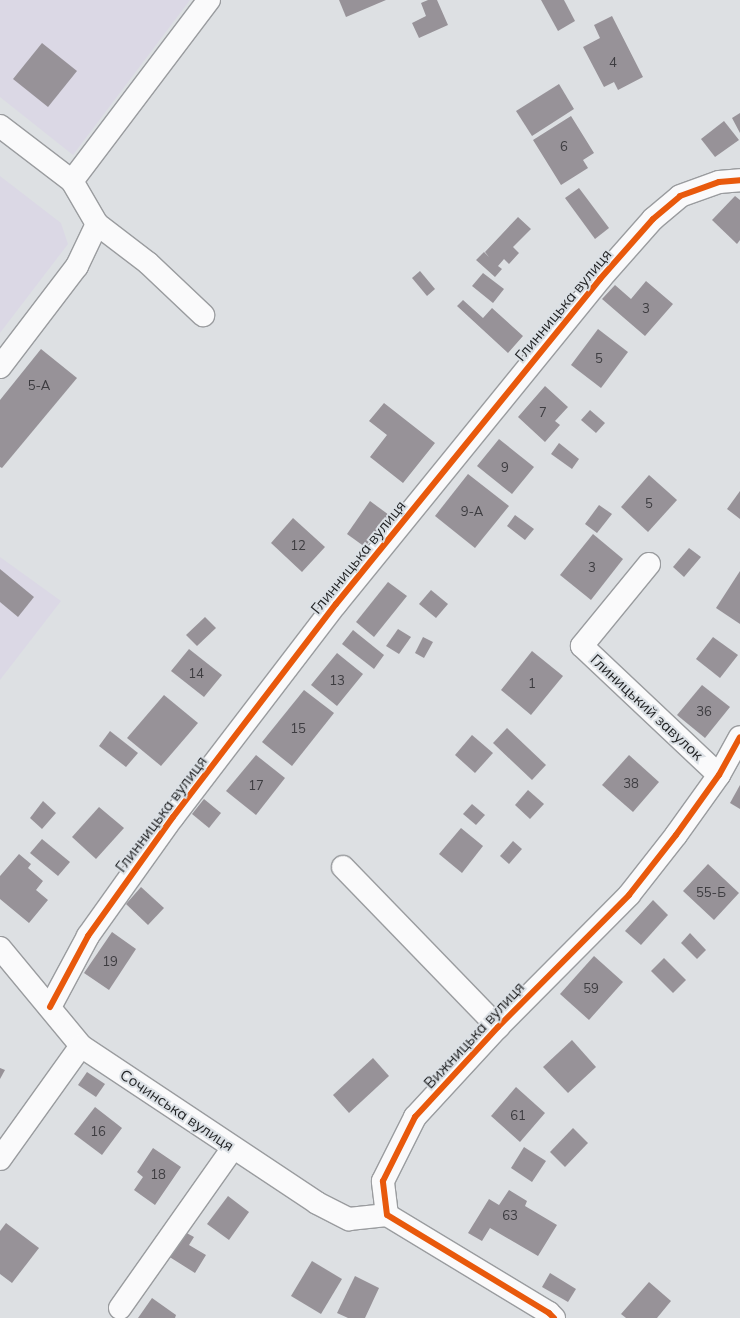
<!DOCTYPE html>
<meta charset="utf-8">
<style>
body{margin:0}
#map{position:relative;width:740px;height:1318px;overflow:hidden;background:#dde0e3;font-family:Mulish,sans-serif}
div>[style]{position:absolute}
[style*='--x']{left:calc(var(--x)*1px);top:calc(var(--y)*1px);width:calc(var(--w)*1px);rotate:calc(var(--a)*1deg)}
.industrial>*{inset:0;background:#dbd8e5}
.building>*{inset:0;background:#979298}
.roads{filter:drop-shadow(1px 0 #9a9c9f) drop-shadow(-1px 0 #9a9c9f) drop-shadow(0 1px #9a9c9f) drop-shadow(0 -1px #9a9c9f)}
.minor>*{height:22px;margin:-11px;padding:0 11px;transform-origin:11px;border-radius:11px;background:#fafafb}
.cycleway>*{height:6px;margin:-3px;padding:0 3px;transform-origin:3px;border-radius:3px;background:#e8590c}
span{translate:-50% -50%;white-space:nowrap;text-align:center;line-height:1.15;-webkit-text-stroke:4px #dbe0e5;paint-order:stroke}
.number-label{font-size:13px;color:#3d3c40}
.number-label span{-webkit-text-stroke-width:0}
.street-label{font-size:15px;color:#1f2022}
</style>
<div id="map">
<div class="industrial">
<i style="clip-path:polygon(0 0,190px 0,73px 155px,0 97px)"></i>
<i style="clip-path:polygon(0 176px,61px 223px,68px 244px,0 333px)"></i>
<i style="clip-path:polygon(0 557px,61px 601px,0 680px)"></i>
</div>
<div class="building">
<i style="clip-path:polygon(339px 0,386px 0,346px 17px)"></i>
<i style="clip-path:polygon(428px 0,437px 0,448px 25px,419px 38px,412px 23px,426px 16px,421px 3px)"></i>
<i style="clip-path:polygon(541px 0,564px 0,575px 21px,558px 31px)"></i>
<i style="clip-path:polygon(612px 16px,643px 77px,618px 90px,614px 82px,604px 87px,583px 47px,600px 38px,594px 25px)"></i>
<i style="clip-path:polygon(42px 43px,77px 71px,48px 107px,13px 79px)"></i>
<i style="clip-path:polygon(559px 84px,574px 109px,532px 136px,516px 111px)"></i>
<i style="clip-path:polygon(740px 113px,740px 133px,732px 118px)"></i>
<i style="clip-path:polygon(571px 116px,594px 153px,583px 160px,588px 168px,561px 185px,533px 140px)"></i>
<i style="clip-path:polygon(724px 121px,739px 140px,715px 157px,701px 139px)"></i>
<i style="clip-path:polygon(579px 188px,609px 228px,595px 239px,565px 198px)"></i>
<i style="clip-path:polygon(735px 196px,740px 200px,740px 240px,737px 244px,712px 220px)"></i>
<i style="clip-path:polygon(518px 217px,531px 229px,513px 247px,519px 253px,509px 264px,504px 259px,498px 266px,502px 269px,495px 277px,476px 260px,484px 252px,489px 257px,485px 252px)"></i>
<i style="clip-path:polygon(420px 271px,435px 289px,427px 296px,412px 278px)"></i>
<i style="clip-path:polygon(483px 273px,504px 289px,493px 303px,472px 286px)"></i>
<i style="clip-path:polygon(646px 281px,673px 304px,645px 336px,602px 299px,615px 285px,631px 299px)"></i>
<i style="clip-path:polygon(463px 300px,483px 318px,492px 308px,523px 336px,508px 353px,457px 306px)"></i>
<i style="clip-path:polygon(598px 329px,628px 352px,601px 388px,571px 365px)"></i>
<i style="clip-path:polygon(41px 349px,77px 378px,2px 468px,0 467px,0 400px)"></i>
<i style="clip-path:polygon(545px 386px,568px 407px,555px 421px,560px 425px,545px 442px,518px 417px)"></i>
<i style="clip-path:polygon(384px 403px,435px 443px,403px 483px,370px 457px,387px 435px,369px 421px)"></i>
<i style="clip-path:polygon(590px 410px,605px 423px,596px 433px,581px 420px)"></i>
<i style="clip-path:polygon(499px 439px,534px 467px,512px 494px,477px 466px)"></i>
<i style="clip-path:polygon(559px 443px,579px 459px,572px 469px,551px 454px)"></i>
<i style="clip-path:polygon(468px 474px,509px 506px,475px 548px,435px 516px)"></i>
<i style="clip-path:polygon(649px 475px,677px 500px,648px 532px,621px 507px)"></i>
<i style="clip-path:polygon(740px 491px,740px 519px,727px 509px)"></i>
<i style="clip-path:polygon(370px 501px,389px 515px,365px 547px,347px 534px)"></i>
<i style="clip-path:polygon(599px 505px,612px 514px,597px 533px,585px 524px)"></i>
<i style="clip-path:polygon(515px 515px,534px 529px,525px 540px,507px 526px)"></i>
<i style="clip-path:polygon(293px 518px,325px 547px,302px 572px,271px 543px)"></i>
<i style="clip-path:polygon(593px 534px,623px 559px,591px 600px,560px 575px)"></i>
<i style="clip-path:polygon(689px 548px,701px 557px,684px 577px,673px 567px)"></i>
<i style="clip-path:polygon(0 569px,34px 597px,18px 617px,0 602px)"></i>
<i style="clip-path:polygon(740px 571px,740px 624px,716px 608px)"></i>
<i style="clip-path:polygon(388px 582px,407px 596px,374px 637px,356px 622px)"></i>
<i style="clip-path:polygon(431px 590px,448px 604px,436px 618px,419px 604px)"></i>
<i style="clip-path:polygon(205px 617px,216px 628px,197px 646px,186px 635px)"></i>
<i style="clip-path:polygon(398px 629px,411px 637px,399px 654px,386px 646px)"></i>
<i style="clip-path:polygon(353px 630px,384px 655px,374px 669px,342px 644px)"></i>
<i style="clip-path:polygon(423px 637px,433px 642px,424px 658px,415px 653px)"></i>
<i style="clip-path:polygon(713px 637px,738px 655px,720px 678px,696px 659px)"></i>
<i style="clip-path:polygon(189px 649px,222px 675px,204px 697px,171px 671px)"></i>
<i style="clip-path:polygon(532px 651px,563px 676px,531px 715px,501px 690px)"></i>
<i style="clip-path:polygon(337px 653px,363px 674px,337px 706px,311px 685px)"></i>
<i style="clip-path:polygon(702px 685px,730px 707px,705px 738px,677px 715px)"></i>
<i style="clip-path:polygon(304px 690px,334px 713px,292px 766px,262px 742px)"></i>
<i style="clip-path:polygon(164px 695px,198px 723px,161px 766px,127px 738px)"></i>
<i style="clip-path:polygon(507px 728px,546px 765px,532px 780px,493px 743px)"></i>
<i style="clip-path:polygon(110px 731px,138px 753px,126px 767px,99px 746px)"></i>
<i style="clip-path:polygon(472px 735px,493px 753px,475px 773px,455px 755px)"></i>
<i style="clip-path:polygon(256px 755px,285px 778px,256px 815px,226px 791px)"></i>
<i style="clip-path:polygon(629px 755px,659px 782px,633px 812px,602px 785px)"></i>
<i style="clip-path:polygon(740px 785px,740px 809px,730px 803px)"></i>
<i style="clip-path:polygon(528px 790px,544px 804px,530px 819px,515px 805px)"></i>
<i style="clip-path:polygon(204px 799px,221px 813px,209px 828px,192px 814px)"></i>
<i style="clip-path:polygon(43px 801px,56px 813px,42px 829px,30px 818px)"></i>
<i style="clip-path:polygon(472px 804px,485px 815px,476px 825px,463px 814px)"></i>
<i style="clip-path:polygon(99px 807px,124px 828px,96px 859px,72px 837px)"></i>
<i style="clip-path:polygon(461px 828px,483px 846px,462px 873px,439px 854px)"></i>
<i style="clip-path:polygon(42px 839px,70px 862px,58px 876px,30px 853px)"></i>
<i style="clip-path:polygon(513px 841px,522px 849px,509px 864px,500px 856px)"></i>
<i style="clip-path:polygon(19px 854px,31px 864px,28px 868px,43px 881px,36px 890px,48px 900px,29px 923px,0 899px,0 876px)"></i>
<i style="clip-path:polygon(708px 864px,739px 893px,714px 920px,683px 891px)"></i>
<i style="clip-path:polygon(141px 887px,164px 908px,148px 925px,126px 904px)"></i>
<i style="clip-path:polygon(653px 900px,668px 915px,641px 945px,625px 931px)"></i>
<i style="clip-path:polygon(112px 932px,136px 949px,109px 990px,84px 973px)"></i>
<i style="clip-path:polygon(690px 933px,706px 950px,697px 959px,681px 943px)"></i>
<i style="clip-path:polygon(594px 956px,623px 982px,589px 1020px,560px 994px)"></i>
<i style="clip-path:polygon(664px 958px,686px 980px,673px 993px,651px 971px)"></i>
<i style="clip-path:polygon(572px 1040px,596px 1067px,568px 1093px,543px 1067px)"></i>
<i style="clip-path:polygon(373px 1058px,389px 1076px,349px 1113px,333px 1095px)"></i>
<i style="clip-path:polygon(0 1068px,5px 1070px,0 1079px)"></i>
<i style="clip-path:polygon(87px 1072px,105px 1084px,96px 1097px,78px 1085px)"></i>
<i style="clip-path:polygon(516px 1087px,545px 1113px,520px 1142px,491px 1116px)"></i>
<i style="clip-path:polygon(95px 1107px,122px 1128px,102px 1155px,74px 1134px)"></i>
<i style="clip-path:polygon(573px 1128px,588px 1143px,565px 1167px,550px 1152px)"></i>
<i style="clip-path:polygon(524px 1147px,546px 1161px,532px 1182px,511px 1168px)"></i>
<i style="clip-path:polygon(153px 1148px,181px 1167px,155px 1205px,134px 1190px,143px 1177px,137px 1172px)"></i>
<i style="clip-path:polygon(509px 1190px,527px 1201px,525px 1206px,557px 1225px,538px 1256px,490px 1228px,482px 1241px,468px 1233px,489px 1199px,499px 1205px)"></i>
<i style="clip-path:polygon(228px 1196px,249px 1212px,229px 1240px,207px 1224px)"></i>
<i style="clip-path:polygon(6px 1223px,39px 1248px,12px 1283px,0 1274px,0 1231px)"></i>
<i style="clip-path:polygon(183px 1231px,194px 1237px,189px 1245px,206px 1255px,195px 1273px,168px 1256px)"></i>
<i style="clip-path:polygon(312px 1261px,342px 1279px,321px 1314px,291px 1296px)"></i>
<i style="clip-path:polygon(550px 1273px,576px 1289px,568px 1302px,542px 1287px)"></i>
<i style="clip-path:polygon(355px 1276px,379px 1288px,365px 1318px,348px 1318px,337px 1313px)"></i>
<i style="clip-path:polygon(649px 1282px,671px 1301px,657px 1318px,626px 1318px,621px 1314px)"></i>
<i style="clip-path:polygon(152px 1298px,176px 1315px,175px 1318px,138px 1318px)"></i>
</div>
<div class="roads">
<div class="minor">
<i style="--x:0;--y:126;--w:91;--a:37.4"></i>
<i style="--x:72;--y:181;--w:50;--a:59.8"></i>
<i style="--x:97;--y:224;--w:47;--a:115.5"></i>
<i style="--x:77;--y:266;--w:127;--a:127.3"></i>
<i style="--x:72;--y:181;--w:227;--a:-52.9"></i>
<i style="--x:97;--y:224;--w:64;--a:37.4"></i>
<i style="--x:148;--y:263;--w:76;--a:43.4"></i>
<i style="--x:649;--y:564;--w:106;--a:129.3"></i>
<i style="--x:582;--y:646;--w:188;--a:43.3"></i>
<i style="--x:343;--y:867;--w:223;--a:45.9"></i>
<i style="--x:0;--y:948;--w:127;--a:50.4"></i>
<i style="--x:81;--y:1046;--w:283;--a:33.6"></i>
<i style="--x:317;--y:1203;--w:36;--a:27"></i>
<i style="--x:349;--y:1219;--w:38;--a:-6"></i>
<i style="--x:50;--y:1007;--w:81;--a:-61.8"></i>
<i style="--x:88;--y:936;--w:146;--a:-54.5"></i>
<i style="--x:173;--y:817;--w:268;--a:-52.6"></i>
<i style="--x:336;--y:604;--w:419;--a:-50.9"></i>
<i style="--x:600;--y:279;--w:80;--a:-48.5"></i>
<i style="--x:653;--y:219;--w:35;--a:-40"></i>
<i style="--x:680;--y:196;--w:41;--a:-19.7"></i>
<i style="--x:719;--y:182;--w:21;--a:-5"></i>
<i style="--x:0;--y:1159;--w:139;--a:-54.4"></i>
<i style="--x:120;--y:1308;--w:196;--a:-54.8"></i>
<i style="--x:554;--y:1318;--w:7;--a:-135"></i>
<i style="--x:549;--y:1313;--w:189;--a:-148.8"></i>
<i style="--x:387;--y:1215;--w:34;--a:-97"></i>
<i style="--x:383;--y:1181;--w:72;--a:-63.4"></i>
<i style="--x:415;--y:1117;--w:122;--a:-47.3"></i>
<i style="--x:498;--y:1027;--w:186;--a:-45.2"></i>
<i style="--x:629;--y:895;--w:76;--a:-51.9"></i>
<i style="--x:676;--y:835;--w:74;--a:-54.4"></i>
<i style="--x:719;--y:775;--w:43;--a:-61.1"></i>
</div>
</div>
<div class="cycleway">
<i style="--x:50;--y:1007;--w:81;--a:-61.8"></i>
<i style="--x:88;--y:936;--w:146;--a:-54.5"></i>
<i style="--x:173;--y:817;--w:268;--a:-52.6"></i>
<i style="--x:336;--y:604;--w:419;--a:-50.9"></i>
<i style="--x:600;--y:279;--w:80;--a:-48.5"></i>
<i style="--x:653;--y:219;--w:35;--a:-40"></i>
<i style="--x:680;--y:196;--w:41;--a:-19.7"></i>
<i style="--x:719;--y:182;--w:21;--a:-5"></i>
<i style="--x:554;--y:1318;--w:7;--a:-135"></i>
<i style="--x:549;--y:1313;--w:189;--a:-148.8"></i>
<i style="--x:387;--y:1215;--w:34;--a:-97"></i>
<i style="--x:383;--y:1181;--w:72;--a:-63.4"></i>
<i style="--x:415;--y:1117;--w:122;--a:-47.3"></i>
<i style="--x:498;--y:1027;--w:186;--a:-45.2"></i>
<i style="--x:629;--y:895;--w:76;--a:-51.9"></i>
<i style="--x:676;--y:835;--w:74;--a:-54.4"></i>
<i style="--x:719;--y:775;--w:43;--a:-61.1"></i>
</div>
<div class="number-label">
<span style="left:613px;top:62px">4</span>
<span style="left:564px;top:146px">6</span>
<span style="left:646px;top:308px">3</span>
<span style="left:599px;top:358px">5</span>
<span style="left:39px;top:385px">5-А</span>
<span style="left:543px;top:412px">7</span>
<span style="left:505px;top:467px">9</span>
<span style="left:649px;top:503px">5</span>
<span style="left:472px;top:511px">9-А</span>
<span style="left:298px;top:545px">12</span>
<span style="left:592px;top:567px">3</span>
<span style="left:196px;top:673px">14</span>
<span style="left:337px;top:680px">13</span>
<span style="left:532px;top:683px">1</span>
<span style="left:704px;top:711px">36</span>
<span style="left:298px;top:728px">15</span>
<span style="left:631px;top:783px">38</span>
<span style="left:256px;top:785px">17</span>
<span style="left:711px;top:892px">55-Б</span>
<span style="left:110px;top:961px">19</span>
<span style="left:591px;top:988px">59</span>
<span style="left:518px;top:1115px">61</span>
<span style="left:98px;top:1131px">16</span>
<span style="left:158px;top:1174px">18</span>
<span style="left:510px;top:1215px">63</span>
</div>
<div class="street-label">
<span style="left:563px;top:305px;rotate:-50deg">Глинницька вулиця</span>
<span style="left:358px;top:557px;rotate:-51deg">Глинницька вулиця</span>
<span style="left:647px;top:707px;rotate:43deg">Глиницький завулок</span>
<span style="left:161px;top:814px;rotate:-53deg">Глинницька вулиця</span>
<span style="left:474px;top:1035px;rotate:-47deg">Вижницька вулиця</span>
<span style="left:177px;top:1110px;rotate:34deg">Сочинська вулиця</span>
</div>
</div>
